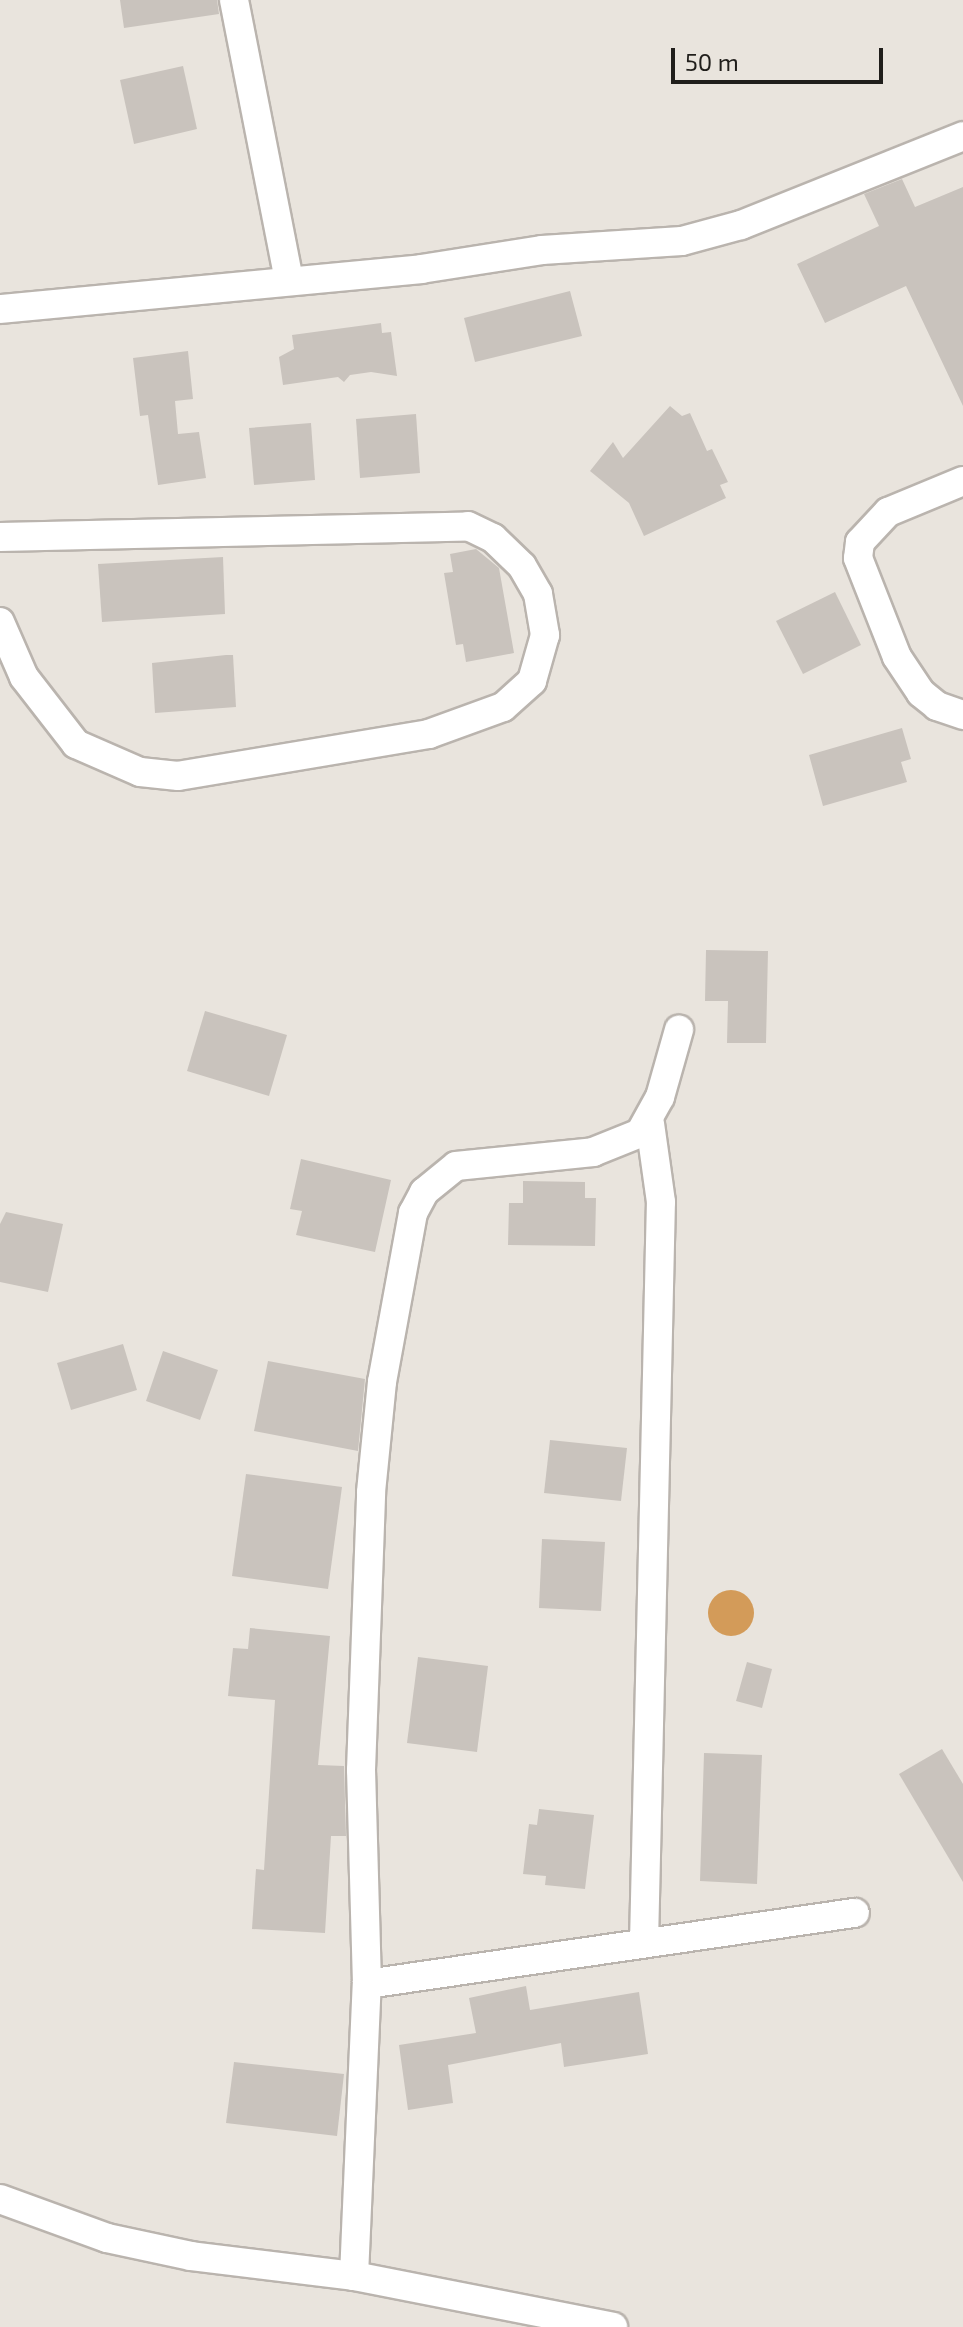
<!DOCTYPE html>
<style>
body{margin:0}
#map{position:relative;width:963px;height:2327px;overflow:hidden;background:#e9e4dd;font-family:"Exo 2",sans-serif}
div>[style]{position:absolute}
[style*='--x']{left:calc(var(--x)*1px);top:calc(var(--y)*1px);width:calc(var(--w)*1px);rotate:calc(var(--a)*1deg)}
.water>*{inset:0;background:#d39b59}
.round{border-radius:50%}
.building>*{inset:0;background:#c9c3bd}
.roads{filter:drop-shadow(2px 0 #bab4ae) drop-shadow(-2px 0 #bab4ae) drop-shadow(0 2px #bab4ae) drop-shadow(0 -2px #bab4ae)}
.minor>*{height:28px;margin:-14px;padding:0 14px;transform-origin:14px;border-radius:14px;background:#fff}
span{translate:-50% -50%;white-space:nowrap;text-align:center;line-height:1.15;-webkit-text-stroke:8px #e9e4dd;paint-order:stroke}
.scale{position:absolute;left:671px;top:48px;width:212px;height:36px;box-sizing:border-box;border:4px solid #201e1b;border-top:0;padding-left:10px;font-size:24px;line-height:28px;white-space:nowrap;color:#201e1b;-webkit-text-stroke:6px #e9e4dd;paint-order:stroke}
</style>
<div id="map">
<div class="water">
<i class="round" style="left:708px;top:1590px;width:46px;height:46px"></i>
</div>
<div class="building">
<i style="clip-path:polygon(120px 0,217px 0,219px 14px,124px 28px)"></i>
<i style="clip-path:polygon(183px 66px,197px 129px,134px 144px,120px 80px)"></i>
<i style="clip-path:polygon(902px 179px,915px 207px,963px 187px,963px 406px,906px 286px,825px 323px,797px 264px,879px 226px,864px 194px)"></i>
<i style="clip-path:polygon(570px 291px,582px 336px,475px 362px,464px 318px)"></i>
<i style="clip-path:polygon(381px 323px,382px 333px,391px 332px,397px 376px,371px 372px,350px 375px,344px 382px,338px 377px,283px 385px,279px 357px,294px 349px,292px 335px)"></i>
<i style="clip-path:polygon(188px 351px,193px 399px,175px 401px,178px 434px,199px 432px,206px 478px,158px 485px,148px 415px,140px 416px,133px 358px)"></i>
<i style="clip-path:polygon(670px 406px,682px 416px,690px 413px,707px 451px,712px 449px,728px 482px,720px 485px,726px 498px,644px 536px,629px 503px,590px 471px,613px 442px,623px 458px)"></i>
<i style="clip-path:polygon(416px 414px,420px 473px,360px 478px,356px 419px)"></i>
<i style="clip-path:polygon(311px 423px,315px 480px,254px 485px,249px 428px)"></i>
<i style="clip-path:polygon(476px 549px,499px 568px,514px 653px,466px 662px,463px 644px,456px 645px,444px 573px,453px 572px,450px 554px)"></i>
<i style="clip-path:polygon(223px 557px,225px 614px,102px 622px,98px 564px)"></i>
<i style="clip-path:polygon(835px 592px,861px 645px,803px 674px,776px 621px)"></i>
<i style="clip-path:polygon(226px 655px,233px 655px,236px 707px,155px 713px,152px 663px)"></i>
<i style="clip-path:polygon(902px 728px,911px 759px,901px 762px,907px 782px,823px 806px,809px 755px)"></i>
<i style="clip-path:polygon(706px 950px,768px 951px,766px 1043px,727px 1043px,728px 1001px,705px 1001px)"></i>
<i style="clip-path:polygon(205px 1011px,287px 1035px,269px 1096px,187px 1071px)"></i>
<i style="clip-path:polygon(301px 1159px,391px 1180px,375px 1252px,296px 1235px,302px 1211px,290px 1209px)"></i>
<i style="clip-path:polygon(523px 1181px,585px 1182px,585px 1198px,596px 1198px,595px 1246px,508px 1245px,509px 1203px,523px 1203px)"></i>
<i style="clip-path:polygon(6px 1212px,63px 1224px,48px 1292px,0 1282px,0 1224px)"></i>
<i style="clip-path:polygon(123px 1344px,137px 1390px,71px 1410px,57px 1363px)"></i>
<i style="clip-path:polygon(163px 1351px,218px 1370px,200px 1420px,146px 1401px)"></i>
<i style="clip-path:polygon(268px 1361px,365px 1379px,358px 1451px,254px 1431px)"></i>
<i style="clip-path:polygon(550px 1440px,627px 1448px,621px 1501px,544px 1493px)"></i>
<i style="clip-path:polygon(246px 1474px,342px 1487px,328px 1589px,232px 1576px)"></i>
<i style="clip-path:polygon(542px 1539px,605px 1542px,601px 1611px,539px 1608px)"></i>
<i style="clip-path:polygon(250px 1628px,330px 1636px,318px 1765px,344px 1766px,346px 1836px,331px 1836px,325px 1933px,252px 1929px,256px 1869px,264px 1870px,275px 1700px,228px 1696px,233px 1648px,248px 1649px)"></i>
<i style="clip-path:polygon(418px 1657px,488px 1666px,477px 1752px,407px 1743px)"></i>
<i style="clip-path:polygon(747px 1662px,772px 1669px,762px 1708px,736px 1701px)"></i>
<i style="clip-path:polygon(942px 1749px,963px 1784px,963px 1882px,899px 1774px)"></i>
<i style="clip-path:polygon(704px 1753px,762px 1755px,757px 1884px,700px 1881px)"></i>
<i style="clip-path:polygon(539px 1809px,594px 1815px,585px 1889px,545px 1885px,546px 1876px,523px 1874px,529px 1824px,537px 1825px)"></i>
<i style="clip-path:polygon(526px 1986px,530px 2010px,639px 1992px,648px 2054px,564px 2067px,561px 2043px,448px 2065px,453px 2103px,408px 2110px,399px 2045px,476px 2033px,469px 1998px)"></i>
<i style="clip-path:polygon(234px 2062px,344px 2074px,337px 2136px,226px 2123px)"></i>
</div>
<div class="roads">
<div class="minor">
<i style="--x:234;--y:0;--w:286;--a:78.9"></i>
<i style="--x:0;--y:309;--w:423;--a:-5.4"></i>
<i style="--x:421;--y:269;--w:122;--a:-8.9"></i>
<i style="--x:542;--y:250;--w:140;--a:-3.7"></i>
<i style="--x:682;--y:241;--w:61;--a:-15.2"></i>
<i style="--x:741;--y:225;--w:239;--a:-21.8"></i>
<i style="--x:963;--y:481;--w:81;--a:157.5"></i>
<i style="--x:888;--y:512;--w:41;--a:133"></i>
<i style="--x:860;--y:542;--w:16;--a:97"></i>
<i style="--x:858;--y:558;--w:106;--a:68.5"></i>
<i style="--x:897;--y:657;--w:43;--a:56.3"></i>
<i style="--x:921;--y:693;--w:21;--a:39"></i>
<i style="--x:937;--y:706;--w:28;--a:19"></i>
<i style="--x:0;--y:537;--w:468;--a:-1.3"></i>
<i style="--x:468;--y:526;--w:28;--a:26"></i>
<i style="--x:493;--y:538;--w:40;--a:44"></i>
<i style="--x:522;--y:566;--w:32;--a:60"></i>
<i style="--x:538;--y:594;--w:42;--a:80.3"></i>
<i style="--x:545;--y:635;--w:48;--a:105.8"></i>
<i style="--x:532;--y:681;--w:39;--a:138"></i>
<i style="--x:503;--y:707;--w:79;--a:160"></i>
<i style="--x:429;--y:734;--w:254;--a:170.5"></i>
<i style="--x:178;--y:776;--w:38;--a:-174"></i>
<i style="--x:140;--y:772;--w:70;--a:-156.4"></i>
<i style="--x:76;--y:744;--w:85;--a:-127.8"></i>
<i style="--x:24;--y:677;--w:60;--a:-113.6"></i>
<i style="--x:644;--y:1943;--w:741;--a:-88.69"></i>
<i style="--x:661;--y:1202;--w:79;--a:-98"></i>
<i style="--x:367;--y:1984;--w:493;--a:-8.3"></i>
<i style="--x:0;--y:2199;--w:114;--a:20"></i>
<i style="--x:107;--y:2238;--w:86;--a:12.1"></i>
<i style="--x:191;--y:2256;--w:164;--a:7"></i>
<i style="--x:354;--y:2276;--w:264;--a:11.1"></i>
<i style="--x:354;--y:2276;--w:292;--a:-87.5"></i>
<i style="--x:367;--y:1984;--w:214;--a:-91.6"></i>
<i style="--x:361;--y:1770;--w:278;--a:-87.9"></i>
<i style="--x:371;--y:1492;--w:111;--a:-84.3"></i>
<i style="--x:382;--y:1382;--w:172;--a:-79.6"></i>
<i style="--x:413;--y:1213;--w:24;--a:-62"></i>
<i style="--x:424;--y:1192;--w:41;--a:-39.1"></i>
<i style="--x:456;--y:1166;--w:138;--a:-5.8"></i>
<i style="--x:593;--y:1152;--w:51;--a:-22"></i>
<i style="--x:640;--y:1133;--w:41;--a:-60.9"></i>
<i style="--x:660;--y:1097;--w:70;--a:-74.2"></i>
</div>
</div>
<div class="scale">50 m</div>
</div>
